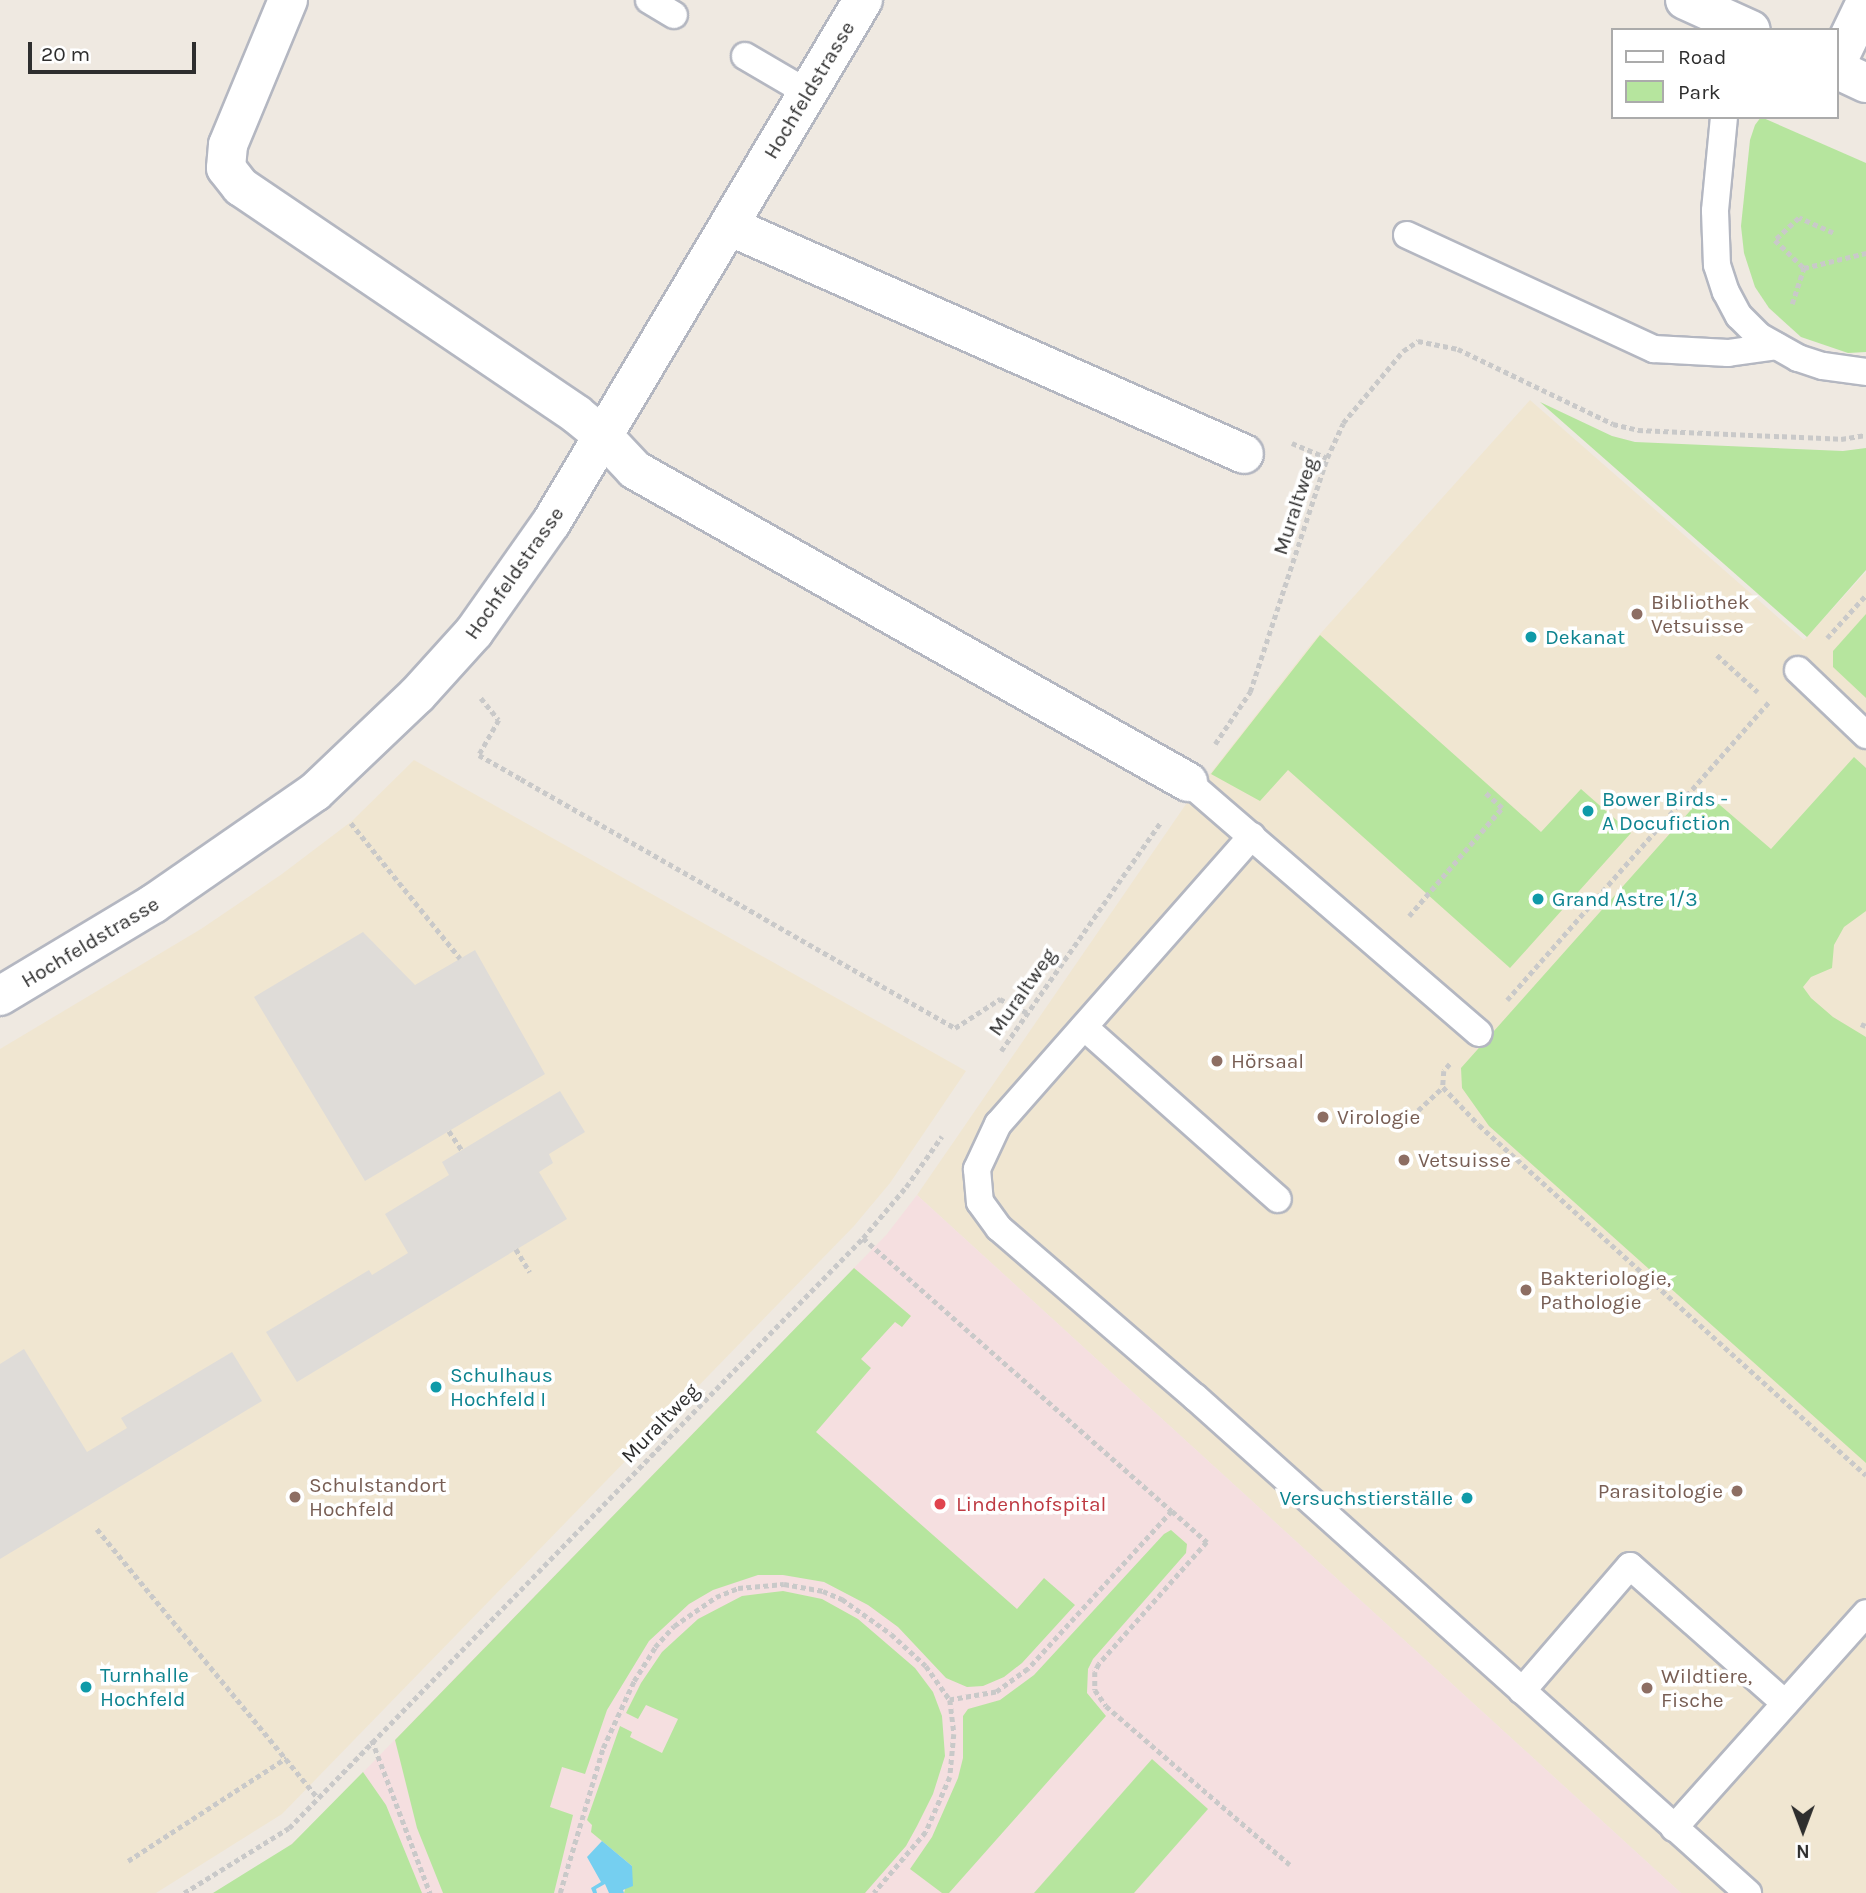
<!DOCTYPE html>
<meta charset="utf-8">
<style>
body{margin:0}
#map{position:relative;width:1866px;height:1893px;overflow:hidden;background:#efe9e1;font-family:Karla,sans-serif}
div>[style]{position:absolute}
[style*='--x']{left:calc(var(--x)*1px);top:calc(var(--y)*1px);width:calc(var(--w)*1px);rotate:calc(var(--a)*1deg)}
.education>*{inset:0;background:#f0e6d1}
.medical>*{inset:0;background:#f5dfe0}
.green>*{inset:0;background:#b6e59e}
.plaza>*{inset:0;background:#dfdcd8}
.water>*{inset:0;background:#75cff0}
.path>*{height:4.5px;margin-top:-2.25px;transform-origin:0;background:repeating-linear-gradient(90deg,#c9c9c9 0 5px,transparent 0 8.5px)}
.roads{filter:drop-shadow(2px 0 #b4b7c1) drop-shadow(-2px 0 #b4b7c1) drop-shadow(0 2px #b4b7c1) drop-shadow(0 -2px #b4b7c1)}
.service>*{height:26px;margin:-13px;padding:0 13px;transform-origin:13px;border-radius:13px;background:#fff}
.minor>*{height:38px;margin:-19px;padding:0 19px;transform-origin:19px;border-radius:19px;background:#fff}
.secondary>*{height:38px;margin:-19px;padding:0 19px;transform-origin:19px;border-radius:19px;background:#fff}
.dots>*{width:19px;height:19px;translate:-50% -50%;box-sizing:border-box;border:4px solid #fff;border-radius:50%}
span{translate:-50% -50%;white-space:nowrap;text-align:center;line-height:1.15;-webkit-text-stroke:7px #fff;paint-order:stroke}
.street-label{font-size:21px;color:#2e2e2e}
.education-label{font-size:21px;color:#785e54}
.left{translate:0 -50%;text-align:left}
.right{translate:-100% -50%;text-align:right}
.culture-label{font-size:21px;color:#0d838f}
.health-label{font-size:21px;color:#be3a42}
.legend{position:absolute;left:1611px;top:28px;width:228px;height:91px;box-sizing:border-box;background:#fff;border:2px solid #ababab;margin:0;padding:9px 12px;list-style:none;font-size:21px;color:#2e2e2e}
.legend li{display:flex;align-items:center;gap:14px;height:35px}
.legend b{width:35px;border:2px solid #ababab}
.north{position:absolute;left:1768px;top:1795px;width:70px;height:70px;-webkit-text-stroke:5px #fff;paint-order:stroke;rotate:180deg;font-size:19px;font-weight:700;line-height:28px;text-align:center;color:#2e2e2e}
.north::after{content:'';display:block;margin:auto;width:24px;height:32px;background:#2e2e2e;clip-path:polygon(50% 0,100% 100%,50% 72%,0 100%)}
.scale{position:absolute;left:28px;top:42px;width:168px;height:32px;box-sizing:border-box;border:4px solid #2e2e2e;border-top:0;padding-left:9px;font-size:21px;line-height:24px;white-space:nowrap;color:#2e2e2e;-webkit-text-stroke:5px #fff;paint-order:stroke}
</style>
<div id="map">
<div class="education">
<i style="clip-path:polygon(1530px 400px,1804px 640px,1866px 572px,1866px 1893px,1681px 1893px,917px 1195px,1184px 807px,1312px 643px)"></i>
<i style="clip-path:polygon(414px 760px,966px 1071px,890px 1183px,854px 1226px,282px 1814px,156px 1893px,0 1893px,0 1049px,201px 929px,282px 874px,352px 821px)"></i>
</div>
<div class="medical">
<i style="clip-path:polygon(917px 1195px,1681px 1893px,213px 1893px,280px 1853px,303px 1834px,887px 1234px)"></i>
</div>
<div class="green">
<i style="clip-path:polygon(1761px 117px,1866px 163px,1866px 352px,1848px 353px,1801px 337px,1769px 308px,1755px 287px,1744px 253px,1741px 226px,1750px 140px,1755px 125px)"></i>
<i style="clip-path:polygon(1540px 402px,1612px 436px,1635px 442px,1843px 451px,1866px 448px,1866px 570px,1807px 637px)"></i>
<i style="clip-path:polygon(1866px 614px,1866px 698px,1833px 667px,1833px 651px)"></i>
<i style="clip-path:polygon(1320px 635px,1541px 832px,1581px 789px,1631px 833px,1510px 968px,1288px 770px,1260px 801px,1211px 774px)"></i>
<i style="clip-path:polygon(1854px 757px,1866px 768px,1866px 911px,1844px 927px,1834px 945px,1832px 968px,1811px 977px,1803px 987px,1811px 998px,1833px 1017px,1866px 1037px,1866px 1463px,1489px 1126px,1462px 1088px,1461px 1068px,1706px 793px,1771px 849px)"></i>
<i style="clip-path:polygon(854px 1268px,911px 1316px,902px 1327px,895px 1322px,861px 1359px,871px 1368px,816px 1432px,1017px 1609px,1044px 1578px,1075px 1605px,1022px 1663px,1004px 1677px,983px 1686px,967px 1687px,946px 1678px,898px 1627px,868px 1605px,824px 1582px,783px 1575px,758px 1575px,713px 1590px,689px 1604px,649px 1641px,607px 1710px,585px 1774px,562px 1767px,550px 1807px,573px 1815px,554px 1893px,443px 1893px,417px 1828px,395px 1740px)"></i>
<i style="clip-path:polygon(1171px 1530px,1187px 1544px,1186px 1553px,1093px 1659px,1088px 1669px,1087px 1693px,1106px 1716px,949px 1893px,942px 1893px,910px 1869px,932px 1837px,958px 1778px,963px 1758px,963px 1716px,968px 1709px,1000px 1700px,1034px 1675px,1164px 1534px)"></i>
<i style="clip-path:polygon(783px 1591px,822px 1599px,858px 1619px,915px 1668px,933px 1692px,942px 1716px,945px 1756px,933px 1794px,917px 1826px,906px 1846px,865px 1893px,624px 1893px,632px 1866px,591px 1832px,592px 1825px,587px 1820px,620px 1726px,632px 1732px,630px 1737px,662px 1753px,678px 1719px,646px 1705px,638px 1719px,626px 1713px,641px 1683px,662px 1652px,698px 1619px,742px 1596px)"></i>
<i style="clip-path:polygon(1152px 1759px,1208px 1809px,1134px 1893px,1034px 1893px)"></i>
<i style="clip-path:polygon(363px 1772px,386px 1805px,422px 1893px,213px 1893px,292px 1844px)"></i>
</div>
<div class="plaza">
<i style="clip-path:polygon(363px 932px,415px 985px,475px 950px,545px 1074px,365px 1181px,254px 997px)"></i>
<i style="clip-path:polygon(560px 1091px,585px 1132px,549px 1154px,553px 1163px,539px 1172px,567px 1219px,297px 1382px,266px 1332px,369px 1270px,372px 1275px,408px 1253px,385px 1214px,449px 1175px,442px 1162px)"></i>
<i style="clip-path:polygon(24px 1349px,87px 1452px,127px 1428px,121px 1418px,232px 1352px,262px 1401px,0 1559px,0 1364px)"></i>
</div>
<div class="water">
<i style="clip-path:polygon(602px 1841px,632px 1866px,633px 1886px,623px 1890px,624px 1893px,609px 1893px,605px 1884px,596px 1889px,597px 1893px,593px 1893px,591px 1888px,601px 1882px,587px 1857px)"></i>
</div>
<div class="path">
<i style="--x:1833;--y:233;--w:37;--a:-156"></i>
<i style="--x:1799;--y:218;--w:33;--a:137"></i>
<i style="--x:1775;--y:240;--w:40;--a:44"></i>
<i style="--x:1804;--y:268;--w:64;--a:-13.6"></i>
<i style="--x:1792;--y:304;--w:38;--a:-72"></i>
<i style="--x:1292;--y:443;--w:38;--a:23"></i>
<i style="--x:1827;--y:638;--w:58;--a:-47.8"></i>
<i style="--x:1717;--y:655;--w:55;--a:42.1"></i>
<i style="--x:481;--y:698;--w:28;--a:51"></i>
<i style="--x:499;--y:720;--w:40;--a:119.7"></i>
<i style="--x:479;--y:755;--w:48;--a:29.7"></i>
<i style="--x:521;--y:779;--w:500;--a:29.84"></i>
<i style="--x:955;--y:1028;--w:54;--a:-32.8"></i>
<i style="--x:1000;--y:999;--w:30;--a:27"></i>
<i style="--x:1215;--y:744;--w:63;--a:-56.1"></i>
<i style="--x:1250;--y:692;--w:246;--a:-71.8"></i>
<i style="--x:1327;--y:458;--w:38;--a:-65"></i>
<i style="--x:1343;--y:423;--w:94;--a:-50.2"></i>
<i style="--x:1403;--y:351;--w:18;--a:-34"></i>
<i style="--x:1418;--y:341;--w:41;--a:11.3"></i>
<i style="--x:1458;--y:349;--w:172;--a:25.8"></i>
<i style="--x:1613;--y:424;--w:26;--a:13"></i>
<i style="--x:1638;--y:430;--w:203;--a:2.5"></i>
<i style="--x:1841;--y:439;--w:25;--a:-9"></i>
<i style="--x:351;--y:823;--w:174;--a:51.1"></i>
<i style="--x:1409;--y:916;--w:143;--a:-49.3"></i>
<i style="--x:1502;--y:808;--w:25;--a:-138"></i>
<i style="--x:1507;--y:1000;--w:397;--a:-48.7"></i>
<i style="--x:1861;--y:1024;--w:5;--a:22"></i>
<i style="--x:1001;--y:1051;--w:278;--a:-55.1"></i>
<i style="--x:1450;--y:1064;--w:9;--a:131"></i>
<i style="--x:1444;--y:1071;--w:16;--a:94"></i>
<i style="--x:1443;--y:1087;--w:52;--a:46.5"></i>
<i style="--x:1479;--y:1125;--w:522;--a:42.13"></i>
<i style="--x:1412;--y:1116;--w:42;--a:-43.1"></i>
<i style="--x:449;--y:1131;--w:23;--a:56"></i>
<i style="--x:863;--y:1238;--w:412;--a:41.5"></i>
<i style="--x:1172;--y:1511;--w:214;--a:132.3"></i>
<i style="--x:1028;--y:1669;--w:39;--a:144"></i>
<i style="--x:996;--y:1692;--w:47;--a:170.1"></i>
<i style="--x:950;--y:1700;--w:34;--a:83"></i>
<i style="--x:954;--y:1734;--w:43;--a:95.3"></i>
<i style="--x:950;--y:1777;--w:60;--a:113.6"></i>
<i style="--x:926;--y:1832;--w:80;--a:130.4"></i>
<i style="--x:516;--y:1249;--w:27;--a:59"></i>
<i style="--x:1172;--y:1511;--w:47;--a:41.5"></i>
<i style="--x:1207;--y:1542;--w:163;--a:131.5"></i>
<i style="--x:1099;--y:1664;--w:9;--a:117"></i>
<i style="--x:1095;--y:1672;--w:18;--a:90"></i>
<i style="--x:1095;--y:1690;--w:19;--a:55"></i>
<i style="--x:1106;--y:1706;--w:243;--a:40.8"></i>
<i style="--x:97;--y:1529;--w:348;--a:50.6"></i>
<i style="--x:372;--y:1740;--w:164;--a:69.2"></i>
<i style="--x:128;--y:1861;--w:189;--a:-33.1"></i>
<i style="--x:184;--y:1893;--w:123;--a:-31.8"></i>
<i style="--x:289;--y:1828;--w:823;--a:-45.79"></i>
<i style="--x:863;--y:1238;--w:67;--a:-49.9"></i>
<i style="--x:906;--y:1187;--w:62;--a:-54.8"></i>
<i style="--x:560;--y:1893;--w:151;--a:-73.5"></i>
<i style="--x:603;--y:1748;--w:74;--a:-65.2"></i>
<i style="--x:634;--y:1681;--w:40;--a:-58"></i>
<i style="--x:655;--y:1647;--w:28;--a:-48"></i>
<i style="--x:674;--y:1626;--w:51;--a:-34.6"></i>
<i style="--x:716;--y:1597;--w:24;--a:-22"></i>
<i style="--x:738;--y:1588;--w:46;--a:-5"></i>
<i style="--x:784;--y:1584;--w:40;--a:10"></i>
<i style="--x:823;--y:1591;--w:21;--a:23"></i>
<i style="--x:842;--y:1599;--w:60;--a:35.5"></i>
<i style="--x:891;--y:1634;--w:47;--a:42.4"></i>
<i style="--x:926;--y:1666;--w:42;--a:54.8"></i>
</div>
<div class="roads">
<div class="service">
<i style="--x:649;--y:0;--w:29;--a:31"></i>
<i style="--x:745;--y:56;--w:73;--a:30.4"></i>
<i style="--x:1724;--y:117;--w:94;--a:95.5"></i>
<i style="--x:1715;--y:211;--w:54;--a:87.9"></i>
<i style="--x:1717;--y:265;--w:28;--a:72"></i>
<i style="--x:1726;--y:292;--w:27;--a:62"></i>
<i style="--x:1739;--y:316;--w:28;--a:45"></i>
<i style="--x:1759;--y:336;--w:45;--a:29.4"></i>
<i style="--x:1798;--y:358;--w:26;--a:18"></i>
<i style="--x:1823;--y:366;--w:43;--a:7.9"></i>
<i style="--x:1407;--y:235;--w:272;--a:24.8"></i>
<i style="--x:1654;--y:349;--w:74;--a:3.1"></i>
<i style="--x:1728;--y:353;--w:49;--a:-8.1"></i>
<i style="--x:1798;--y:670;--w:94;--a:43.7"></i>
<i style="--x:1188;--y:782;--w:384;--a:40.8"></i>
<i style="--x:1252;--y:836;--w:384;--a:131.4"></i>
<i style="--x:998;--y:1124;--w:50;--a:115"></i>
<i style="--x:977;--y:1169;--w:33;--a:85"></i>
<i style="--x:980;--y:1202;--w:32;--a:54"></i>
<i style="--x:999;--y:1228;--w:259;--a:40.8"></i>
<i style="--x:1195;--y:1397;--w:743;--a:41.89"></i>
<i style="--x:1084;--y:1027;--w:259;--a:41.6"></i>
<i style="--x:1522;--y:1691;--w:165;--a:-49.2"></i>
<i style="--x:1630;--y:1566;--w:207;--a:41.5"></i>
<i style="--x:1674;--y:1828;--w:288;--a:-48.2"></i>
</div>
<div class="minor">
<i style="--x:288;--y:0;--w:157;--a:112.5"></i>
<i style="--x:228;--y:145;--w:23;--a:95"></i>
<i style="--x:226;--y:168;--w:24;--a:52"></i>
<i style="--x:241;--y:187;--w:405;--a:34.1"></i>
<i style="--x:576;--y:414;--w:36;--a:39"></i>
<i style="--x:604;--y:437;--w:45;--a:46.8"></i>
<i style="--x:635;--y:470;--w:635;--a:29.43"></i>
<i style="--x:1836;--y:64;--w:69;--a:-64.2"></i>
<i style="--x:729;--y:226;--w:563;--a:23.88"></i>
<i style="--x:0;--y:996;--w:179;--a:-31"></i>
<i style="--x:153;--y:904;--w:197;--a:-34.7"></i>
<i style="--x:315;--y:792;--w:141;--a:-43.6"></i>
<i style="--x:417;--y:695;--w:85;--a:-47.9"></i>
<i style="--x:474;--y:632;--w:133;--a:-54.8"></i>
<i style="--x:551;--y:523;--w:609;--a:-59.18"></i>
</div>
<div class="secondary">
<i style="--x:1685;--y:0;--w:72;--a:24.4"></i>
<i style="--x:1836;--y:69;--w:33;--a:25"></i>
</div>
</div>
<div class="dots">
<i style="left:1637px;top:614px;background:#8d6e63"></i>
<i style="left:1531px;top:637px;background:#0f9aa8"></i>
<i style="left:1588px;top:811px;background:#0f9aa8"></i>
<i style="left:1538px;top:899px;background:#0f9aa8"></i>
<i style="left:1217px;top:1061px;background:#8d6e63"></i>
<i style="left:1323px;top:1117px;background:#8d6e63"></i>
<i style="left:1404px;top:1160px;background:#8d6e63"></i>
<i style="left:1526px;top:1290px;background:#8d6e63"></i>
<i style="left:436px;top:1387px;background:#0f9aa8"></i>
<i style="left:1737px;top:1491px;background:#8d6e63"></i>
<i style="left:295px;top:1497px;background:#8d6e63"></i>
<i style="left:1467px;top:1498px;background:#0f9aa8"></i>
<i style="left:940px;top:1504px;background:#e0444e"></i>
<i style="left:86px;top:1687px;background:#0f9aa8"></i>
<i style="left:1647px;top:1688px;background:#8d6e63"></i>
</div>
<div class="street-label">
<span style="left:809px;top:90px;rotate:-59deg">Hochfeldstrasse</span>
<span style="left:1295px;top:506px;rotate:-72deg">Muraltweg</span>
<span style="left:514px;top:573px;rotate:-55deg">Hochfeldstrasse</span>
<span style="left:90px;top:942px;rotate:-31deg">Hochfeldstrasse</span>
<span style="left:1022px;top:992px;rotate:-55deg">Muraltweg</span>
<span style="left:660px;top:1423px;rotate:-46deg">Muraltweg</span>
</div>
<div class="education-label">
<span class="left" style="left:1651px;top:614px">Bibliothek<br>Vetsuisse</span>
<span class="left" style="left:1231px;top:1061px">Hörsaal</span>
<span class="left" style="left:1337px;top:1117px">Virologie</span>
<span class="left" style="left:1418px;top:1160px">Vetsuisse</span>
<span class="left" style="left:1540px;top:1290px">Bakteriologie,<br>Pathologie</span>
<span class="left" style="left:309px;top:1497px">Schulstandort<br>Hochfeld</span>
<span class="right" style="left:1723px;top:1491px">Parasitologie</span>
<span class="left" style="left:1661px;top:1688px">Wildtiere,<br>Fische</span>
</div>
<div class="culture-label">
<span class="left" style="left:1545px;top:637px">Dekanat</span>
<span class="left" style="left:1602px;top:811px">Bower Birds -<br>A Docufiction</span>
<span class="left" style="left:1552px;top:899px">Grand Astre 1/3</span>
<span class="left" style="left:450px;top:1387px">Schulhaus<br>Hochfeld I</span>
<span class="right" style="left:1453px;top:1498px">Versuchstierställe</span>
<span class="left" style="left:100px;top:1687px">Turnhalle<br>Hochfeld</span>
</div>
<div class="health-label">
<span class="left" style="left:956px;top:1504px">Lindenhofspital</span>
</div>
<ul class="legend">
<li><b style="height:9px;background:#fff"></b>Road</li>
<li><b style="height:19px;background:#b6e59e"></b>Park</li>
</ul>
<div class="north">N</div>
<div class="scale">20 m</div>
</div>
